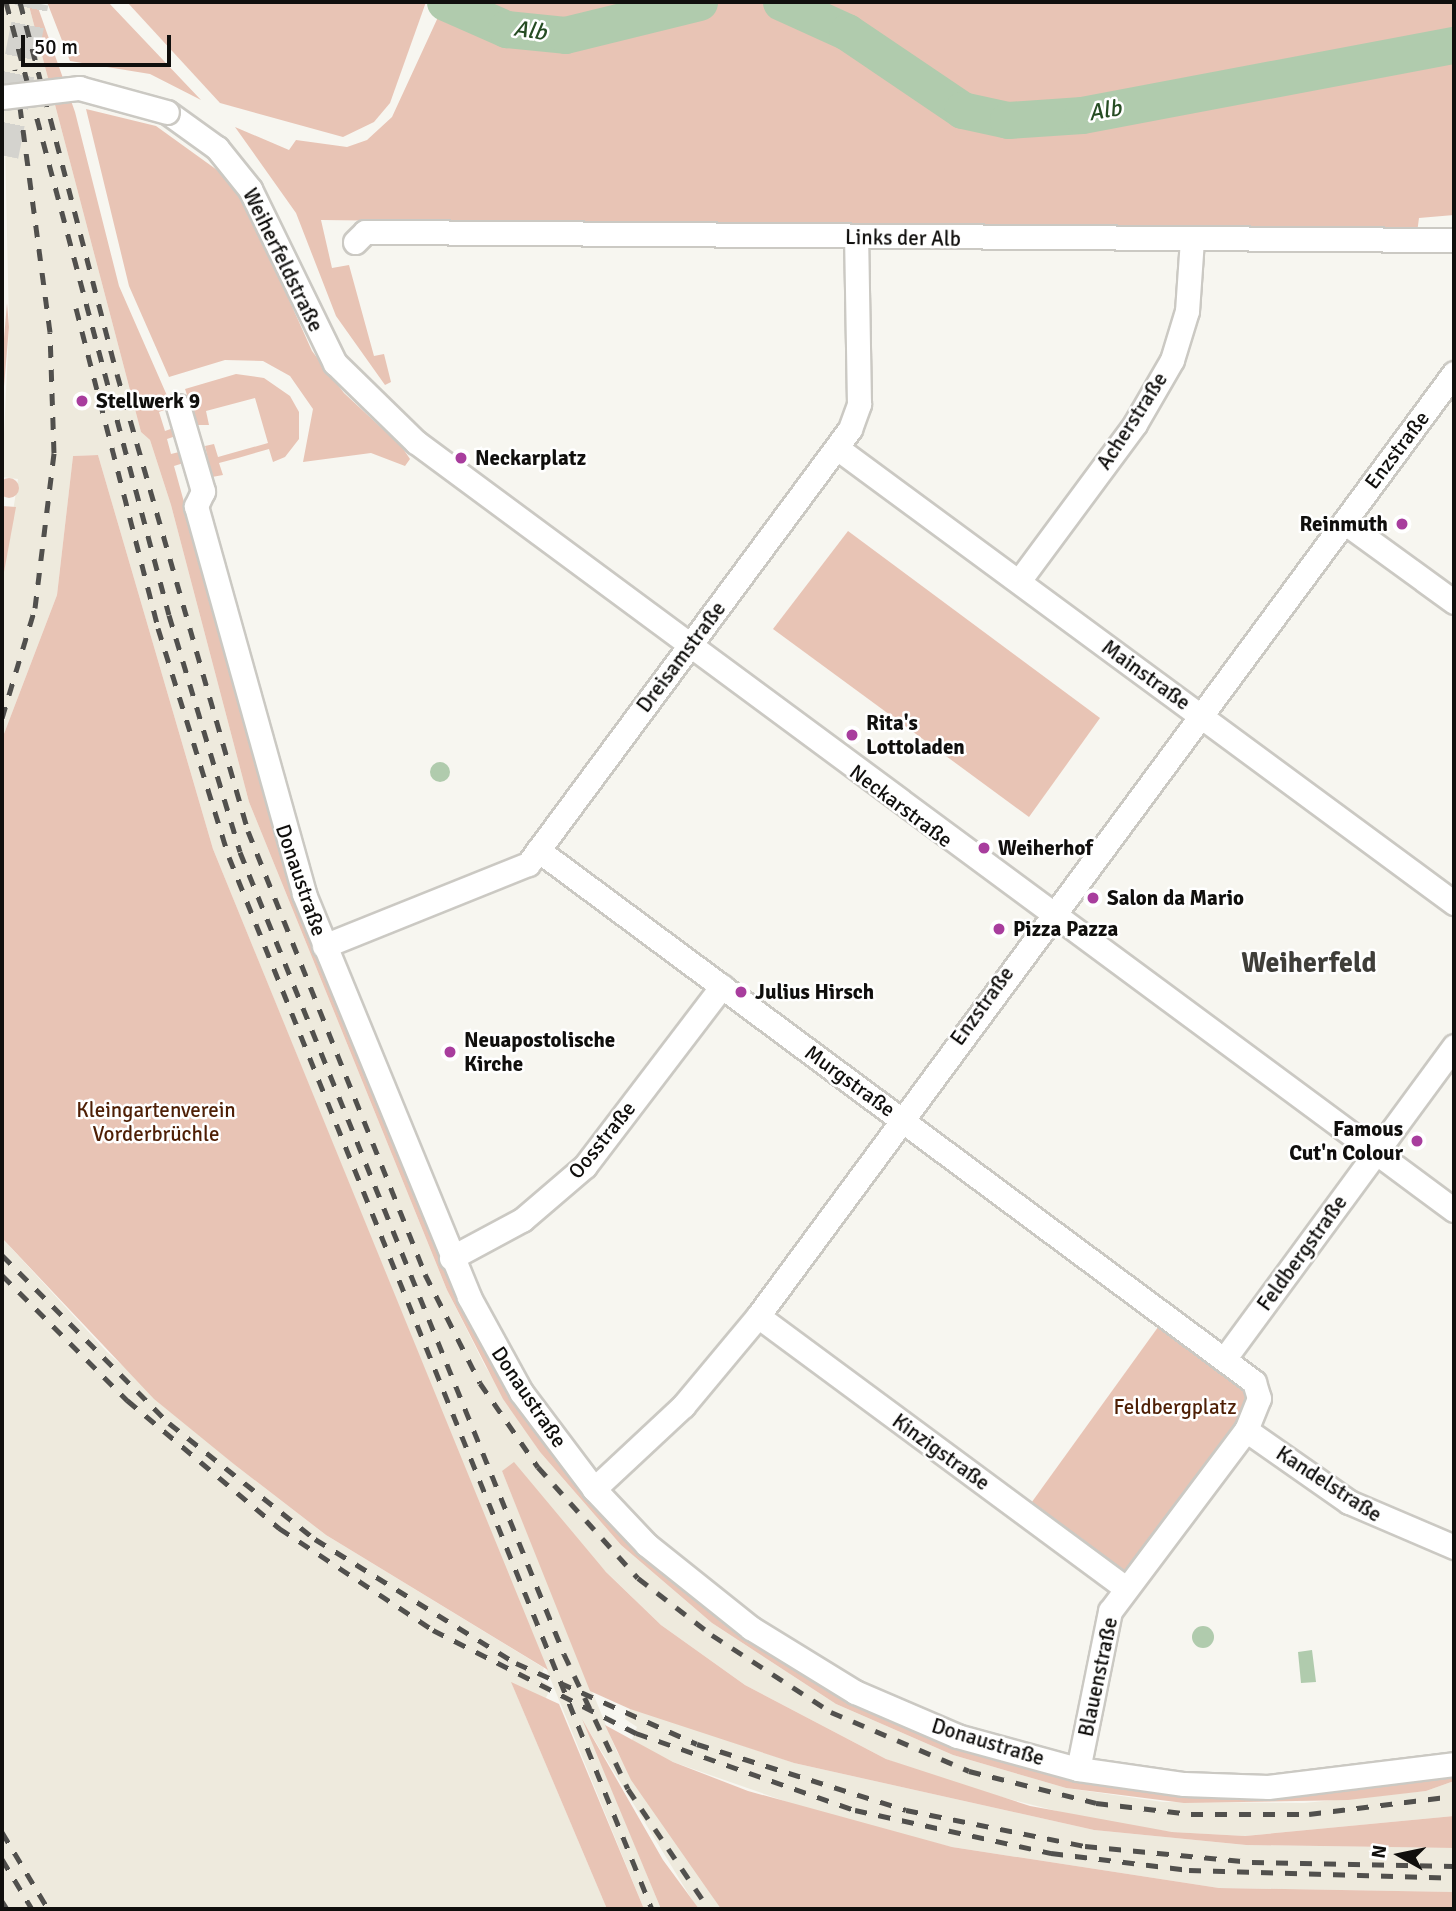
<!DOCTYPE html>
<meta charset="utf-8">
<style>
body{margin:0}
#map{position:relative;width:1456px;height:1911px;overflow:hidden;background:#f7f6f0;font-family:Signika,sans-serif}
div>[style]{position:absolute}
[style*='--x']{left:calc(var(--x)*1px);top:calc(var(--y)*1px);width:calc(var(--w)*1px);rotate:calc(var(--a)*1deg)}
.built>*{inset:0;background:#eeeadd}
.green>*{inset:0;background:#e8c4b5}
.round{border-radius:50%}
.water>*{inset:0;background:#b0cbad}
.river>*{height:37px;margin:-18.5px;padding:0 18.5px;transform-origin:18.5px;border-radius:18.5px;background:#b0cbad}
.highway-tunnel>*{height:33px;margin-top:-16.5px;transform-origin:0;background:repeating-linear-gradient(90deg,#d4d3ce 0 33px,transparent 0 50px)}
.roads{filter:drop-shadow(2px 0 #cbc9c3) drop-shadow(-2px 0 #cbc9c3) drop-shadow(0 2px #cbc9c3) drop-shadow(0 -2px #cbc9c3)}
.minor>*{height:23px;margin:-11.5px;padding:0 11.5px;transform-origin:11.5px;border-radius:11.5px;background:#fff}
.rail>*{height:5px;margin-top:-2.5px;transform-origin:0;background:repeating-linear-gradient(90deg,#51504d 0 12px,transparent 0 24px)}
.bridges{filter:drop-shadow(2px 0 #cbc9c3) drop-shadow(-2px 0 #cbc9c3) drop-shadow(0 2px #cbc9c3) drop-shadow(0 -2px #cbc9c3)}
.minor-bridge>*{height:23px;margin:-11.5px;padding:0 11.5px;transform-origin:11.5px;border-radius:11.5px;background:#fff}
.dots>*{width:19px;height:19px;translate:-50% -50%;box-sizing:border-box;border:4px solid #fff;border-radius:50%}
span{translate:-50% -50%;white-space:nowrap;text-align:center;line-height:1.15;-webkit-text-stroke:5px #fff;paint-order:stroke}
.street-label{font-size:21px;color:#100f0d}
.poi-label{font-size:21px;color:#100f0d;font-weight:700}
.left{translate:0 -50%;text-align:left}
.right{translate:-100% -50%;text-align:right}
.park-label{font-size:21px;color:#4e1f05}
.water-label{font-size:23px;color:#264c23;font-style:italic}
.district-label{font-size:28px;color:#3f3e39;font-weight:700}
.frame{position:absolute;inset:0;border:4px solid #100f0d;pointer-events:none}
.north{position:absolute;left:1365px;top:1820px;width:70px;height:70px;-webkit-text-stroke:5px #fff;paint-order:stroke;rotate:279deg;font-size:19px;font-weight:700;line-height:28px;text-align:center;color:#100f0d}
.north::after{content:'';display:block;margin:auto;width:24px;height:32px;background:#100f0d;clip-path:polygon(50% 0,100% 100%,50% 72%,0 100%)}
.scale{position:absolute;left:21px;top:35px;width:150px;height:32px;box-sizing:border-box;border:4px solid #100f0d;border-top:0;padding-left:9px;font-size:21px;line-height:24px;white-space:nowrap;color:#100f0d;-webkit-text-stroke:5px #fff;paint-order:stroke}
</style>
<div id="map">
<div class="built">
<i style="clip-path:polygon(2px 2px,28px 2px,141px 432px,150px 440px,171px 505px,249px 802px,447px 1290px,485px 1366px,540px 1452px,621px 1545px,712px 1623px,836px 1704px,953px 1755px,1066px 1788px,1163px 1802px,1304px 1803px,1426px 1791px,1454px 1781px,1454px 1816px,1245px 1836px,1172px 1832px,1096px 1821px,958px 1786px,886px 1759px,745px 1685px,661px 1625px,502px 1471px,617px 1752px,721px 1909px,699px 1909px,694px 1903px,586px 1726px,661px 1909px,644px 1909px,213px 849px,98px 455px,73px 456px,57px 595px,2px 739px,2px 583px,18px 479px,2px 477px,9px 327px)"></i>
<i style="clip-path:polygon(2px 1238px,107px 1352px,235px 1465px,326px 1535px,544px 1668px,540px 1679px,551px 1687px,545px 1700px,512px 1684px,607px 1909px,2px 1909px)"></i>
<i style="clip-path:polygon(631px 1707px,794px 1763px,1094px 1830px,1246px 1845px,1454px 1848px,1454px 1892px,1219px 1888px,952px 1847px,833px 1818px,673px 1762px,631px 1742px,637px 1727px,625px 1719px)"></i>
</div>
<div class="green">
<i style="clip-path:polygon(28px 2px,36px 2px,75px 112px,119px 286px,172px 407px,159px 412px,165px 431px,179px 426px,182px 434px,167px 439px,171px 454px,187px 450px,190px 461px,174px 466px,288px 877px,399px 1155px,571px 1473px,830px 1687px,1130px 1785px,1454px 1772px,1454px 1781px,1426px 1791px,1348px 1800px,1184px 1803px,1066px 1788px,953px 1755px,836px 1704px,712px 1623px,621px 1545px,540px 1452px,503px 1399px,447px 1290px,249px 802px,171px 505px,150px 440px,141px 432px)"></i>
<i style="clip-path:polygon(47px 2px,108px 2px,201px 100px,150px 74px,70px 61px)"></i>
<i style="clip-path:polygon(127px 2px,426px 2px,390px 103px,374px 122px,343px 137px,220px 103px)"></i>
<i style="clip-path:polygon(445px 2px,1454px 2px,1454px 215px,1419px 218px,1417px 233px,321px 220px,332px 268px,349px 265px,374px 356px,384px 354px,391px 382px,385px 385px,336px 316px,296px 213px,235px 127px,289px 150px,296px 140px,347px 147px,367px 140px,392px 117px)"></i>
<i style="clip-path:polygon(86px 109px,156px 126px,224px 175px,244px 199px,312px 351px,344px 393px,402px 447px,410px 459px,405px 466px,371px 453px,303px 462px,313px 409px,290px 376px,263px 361px,225px 360px,169px 377px,129px 286px)"></i>
<i style="clip-path:polygon(7px 303px,9px 327px,2px 410px,2px 362px)"></i>
<i style="clip-path:polygon(236px 374px,264px 378px,290px 396px,299px 412px,299px 439px,285px 457px,273px 462px,269px 449px,238px 458px,219px 463px,223px 475px,212px 477px,205px 446px,214px 444px,218px 457px,268px 443px,255px 398px,206px 411px,209px 425px,197px 425px,185px 389px)"></i>
<i style="clip-path:polygon(98px 455px,213px 849px,548px 1670px,326px 1535px,235px 1465px,154px 1399px,2px 1238px,2px 739px,57px 595px,73px 456px)"></i>
<i class="round" style="left:-1px;top:478px;width:20px;height:20px"></i>
<i style="clip-path:polygon(2px 506px,16px 507px,2px 583px)"></i>
<i style="clip-path:polygon(848px 531px,1100px 718px,1029px 817px,773px 629px)"></i>
<i style="clip-path:polygon(1161px 1323px,1245px 1388px,1247px 1404px,1237px 1427px,1124px 1575px,1029px 1506px)"></i>
<i style="clip-path:polygon(514px 1462px,606px 1572px,661px 1625px,745px 1685px,886px 1759px,1030px 1806px,1172px 1832px,1245px 1836px,1454px 1816px,1454px 1848px,1246px 1845px,1094px 1830px,794px 1763px,630px 1709px,590px 1691px,502px 1471px)"></i>
<i style="clip-path:polygon(511px 1682px,559px 1704px,644px 1909px,607px 1909px)"></i>
<i style="clip-path:polygon(582px 1719px,663px 1860px,699px 1909px,661px 1909px)"></i>
<i style="clip-path:polygon(605px 1725px,673px 1762px,748px 1791px,952px 1847px,1219px 1888px,1454px 1892px,1454px 1909px,721px 1909px,631px 1780px)"></i>
</div>
<div class="water">
<i class="round" style="left:430px;top:762px;width:20px;height:20px"></i>
<i class="round" style="left:1192px;top:1626px;width:22px;height:22px"></i>
<i style="clip-path:polygon(1312px 1650px,1316px 1682px,1301px 1683px,1298px 1652px)"></i>
</div>
<div class="river">
<i style="--x:445;--y:2;--w:67;--a:23.9"></i>
<i style="--x:506;--y:29;--w:59;--a:5.8"></i>
<i style="--x:565;--y:35;--w:138;--a:-13.8"></i>
<i style="--x:781;--y:2;--w:72;--a:24.4"></i>
<i style="--x:847;--y:32;--w:139;--a:34.1"></i>
<i style="--x:962;--y:110;--w:47;--a:12.3"></i>
<i style="--x:1008;--y:120;--w:74;--a:-3.9"></i>
<i style="--x:1082;--y:115;--w:379;--a:-10.7"></i>
</div>
<div class="highway-tunnel">
<i style="--x:2;--y:155;--w:156;--a:-78.9"></i>
</div>
<div class="roads">
<div class="minor">
<i style="--x:167;--y:112;--w:62;--a:35.8"></i>
<i style="--x:217;--y:148;--w:53;--a:51.2"></i>
<i style="--x:250;--y:189;--w:194;--a:64"></i>
<i style="--x:335;--y:363;--w:113;--a:44.3"></i>
<i style="--x:416;--y:442;--w:1291;--a:36.5"></i>
<i style="--x:355;--y:242;--w:14;--a:-45"></i>
<i style="--x:365;--y:232;--w:16;--a:0"></i>
<i style="--x:381;--y:232;--w:1073;--a:0.43"></i>
<i style="--x:178;--y:406;--w:89;--a:73.6"></i>
<i style="--x:203;--y:491;--w:17;--a:115"></i>
<i style="--x:196;--y:506;--w:403;--a:74.4"></i>
<i style="--x:304;--y:894;--w:435;--a:67.7"></i>
<i style="--x:469;--y:1297;--w:108;--a:61.3"></i>
<i style="--x:521;--y:1392;--w:121;--a:53"></i>
<i style="--x:594;--y:1489;--w:77;--a:46.6"></i>
<i style="--x:647;--y:1545;--w:133;--a:38.6"></i>
<i style="--x:751;--y:1628;--w:122;--a:31.6"></i>
<i style="--x:855;--y:1692;--w:111;--a:23.3"></i>
<i style="--x:957;--y:1736;--w:125;--a:15.3"></i>
<i style="--x:1078;--y:1769;--w:107;--a:8.1"></i>
<i style="--x:1184;--y:1784;--w:84;--a:2"></i>
<i style="--x:1268;--y:1787;--w:187;--a:-7"></i>
<i style="--x:837;--y:448;--w:767;--a:36.41"></i>
<i style="--x:1344;--y:522;--w:136;--a:36"></i>
<i style="--x:1019;--y:581;--w:195;--a:-53.5"></i>
<i style="--x:1135;--y:424;--w:74;--a:-60"></i>
<i style="--x:1172;--y:360;--w:51;--a:-73"></i>
<i style="--x:1187;--y:311;--w:71;--a:-86"></i>
<i style="--x:538;--y:850;--w:892;--a:36.61"></i>
<i style="--x:1254;--y:1382;--w:17;--a:73"></i>
<i style="--x:1259;--y:1398;--w:35;--a:112"></i>
<i style="--x:1246;--y:1430;--w:226;--a:126.9"></i>
<i style="--x:1110;--y:1611;--w:161;--a:101.4"></i>
<i style="--x:324;--y:946;--w:220;--a:-21.9"></i>
<i style="--x:528;--y:864;--w:541;--a:-53.49"></i>
<i style="--x:850;--y:429;--w:27;--a:-70"></i>
<i style="--x:859;--y:404;--w:166;--a:-91"></i>
<i style="--x:451;--y:1258;--w:81;--a:-28.2"></i>
<i style="--x:522;--y:1220;--w:83;--a:-40.6"></i>
<i style="--x:585;--y:1166;--w:226;--a:-52.7"></i>
<i style="--x:758;--y:1316;--w:455;--a:36.5"></i>
<i style="--x:1225;--y:1358;--w:387;--a:-53.7"></i>
<i style="--x:1246;--y:1430;--w:126;--a:35"></i>
<i style="--x:1349;--y:1502;--w:114;--a:23.2"></i>
<i style="--x:594;--y:1489;--w:122;--a:-43"></i>
<i style="--x:683;--y:1406;--w:117;--a:-50.2"></i>
<i style="--x:758;--y:1316;--w:1172;--a:-53.57"></i>
</div>
</div>
<div class="rail">
<i style="--x:6;--y:2;--w:634;--a:75.11"></i>
<i style="--x:169;--y:615;--w:247;--a:73.3"></i>
<i style="--x:240;--y:852;--w:865;--a:68"></i>
<i style="--x:564;--y:1654;--w:149;--a:64.6"></i>
<i style="--x:628;--y:1789;--w:145;--a:56"></i>
<i style="--x:20;--y:2;--w:384;--a:75.4"></i>
<i style="--x:117;--y:374;--w:475;--a:74"></i>
<i style="--x:248;--y:831;--w:477;--a:68.2"></i>
<i style="--x:425;--y:1274;--w:122;--a:63.2"></i>
<i style="--x:480;--y:1383;--w:102;--a:55.4"></i>
<i style="--x:538;--y:1467;--w:149;--a:48"></i>
<i style="--x:638;--y:1578;--w:93;--a:37.6"></i>
<i style="--x:712;--y:1635;--w:142;--a:32.9"></i>
<i style="--x:831;--y:1712;--w:150;--a:23.1"></i>
<i style="--x:969;--y:1771;--w:131;--a:14.1"></i>
<i style="--x:1096;--y:1803;--w:96;--a:6.6"></i>
<i style="--x:1191;--y:1814;--w:118;--a:0"></i>
<i style="--x:1309;--y:1814;--w:146;--a:-7.1"></i>
<i style="--x:76;--y:308;--w:330;--a:75.6"></i>
<i style="--x:158;--y:628;--w:240;--a:72.8"></i>
<i style="--x:229;--y:857;--w:1134;--a:68.1"></i>
<i style="--x:2;--y:718;--w:115;--a:-73.3"></i>
<i style="--x:35;--y:608;--w:156;--a:-83"></i>
<i style="--x:54;--y:453;--w:121;--a:-91.9"></i>
<i style="--x:50;--y:332;--w:265;--a:-97.6"></i>
<i style="--x:2;--y:1255;--w:237;--a:45.2"></i>
<i style="--x:169;--y:1423;--w:186;--a:38.5"></i>
<i style="--x:315;--y:1539;--w:236;--a:31.7"></i>
<i style="--x:516;--y:1663;--w:198;--a:24.1"></i>
<i style="--x:697;--y:1744;--w:219;--a:17.5"></i>
<i style="--x:906;--y:1810;--w:183;--a:11.4"></i>
<i style="--x:1085;--y:1846;--w:168;--a:5.5"></i>
<i style="--x:1252;--y:1862;--w:202;--a:1.1"></i>
<i style="--x:2;--y:1275;--w:177;--a:45"></i>
<i style="--x:127;--y:1400;--w:199;--a:40.1"></i>
<i style="--x:279;--y:1528;--w:185;--a:33.5"></i>
<i style="--x:433;--y:1630;--w:228;--a:26.9"></i>
<i style="--x:636;--y:1733;--w:232;--a:19.4"></i>
<i style="--x:855;--y:1810;--w:201;--a:12.4"></i>
<i style="--x:1051;--y:1853;--w:139;--a:7"></i>
<i style="--x:1189;--y:1870;--w:265;--a:1.7"></i>
<i style="--x:2;--y:1832;--w:90;--a:59.1"></i>
<i style="--x:2;--y:1859;--w:58;--a:59"></i>
<i style="--x:2;--y:1901;--w:9;--a:58"></i>
</div>
<div class="bridges">
<div class="minor-bridge">
<i style="--x:2;--y:97;--w:78;--a:-6.7"></i>
<i style="--x:79;--y:88;--w:91;--a:15.3"></i>
</div>
</div>
<div class="dots">
<i style="left:82px;top:401px;background:#a83d9d"></i>
<i style="left:461px;top:458px;background:#a83d9d"></i>
<i style="left:1402px;top:524px;background:#a83d9d"></i>
<i style="left:852px;top:735px;background:#a83d9d"></i>
<i style="left:984px;top:848px;background:#a83d9d"></i>
<i style="left:1093px;top:898px;background:#a83d9d"></i>
<i style="left:999px;top:929px;background:#a83d9d"></i>
<i style="left:741px;top:992px;background:#a83d9d"></i>
<i style="left:450px;top:1052px;background:#a83d9d"></i>
<i style="left:1417px;top:1141px;background:#a83d9d"></i>
</div>
<div class="street-label">
<span style="left:903px;top:238px;rotate:1deg">Links der Alb</span>
<span style="left:283px;top:260px;rotate:64deg">Weiherfeldstraße</span>
<span style="left:1132px;top:421px;rotate:-57deg">Acherstraße</span>
<span style="left:1397px;top:450px;rotate:-53deg">Enzstraße</span>
<span style="left:681px;top:657px;rotate:-53deg">Dreisamstraße</span>
<span style="left:1146px;top:675px;rotate:36deg">Mainstraße</span>
<span style="left:901px;top:806px;rotate:37deg">Neckarstraße</span>
<span style="left:301px;top:880px;rotate:71deg">Donaustraße</span>
<span style="left:982px;top:1006px;rotate:-54deg">Enzstraße</span>
<span style="left:850px;top:1081px;rotate:36deg">Murgstraße</span>
<span style="left:602px;top:1140px;rotate:-51deg">Oosstraße</span>
<span style="left:1302px;top:1253px;rotate:-54deg">Feldbergstraße</span>
<span style="left:529px;top:1397px;rotate:56deg">Donaustraße</span>
<span style="left:941px;top:1452px;rotate:36deg">Kinzigstraße</span>
<span style="left:1329px;top:1484px;rotate:33deg">Kandelstraße</span>
<span style="left:1098px;top:1677px;rotate:-78deg">Blauenstraße</span>
<span style="left:988px;top:1742px;rotate:17deg">Donaustraße</span>
</div>
<div class="poi-label">
<span class="left" style="left:96px;top:401px">Stellwerk 9</span>
<span class="left" style="left:475px;top:458px">Neckarplatz</span>
<span class="right" style="left:1388px;top:524px">Reinmuth</span>
<span class="left" style="left:866px;top:735px">Rita's<br>Lottoladen</span>
<span class="left" style="left:998px;top:848px">Weiherhof</span>
<span class="left" style="left:1107px;top:898px">Salon da Mario</span>
<span class="left" style="left:1013px;top:929px">Pizza Pazza</span>
<span class="left" style="left:755px;top:992px">Julius Hirsch</span>
<span class="left" style="left:464px;top:1052px">Neuapostolische<br>Kirche</span>
<span class="right" style="left:1403px;top:1141px">Famous<br>Cut'n Colour</span>
</div>
<div class="park-label">
<span style="left:156px;top:1122px">Kleingartenverein<br>Vorderbrüchle</span>
<span style="left:1175px;top:1407px">Feldbergplatz</span>
</div>
<div class="water-label">
<span style="left:530px;top:31px;rotate:9deg">Alb</span>
<span style="left:1105px;top:111px;rotate:-10deg">Alb</span>
</div>
<div class="district-label">
<span style="left:1309px;top:963px">Weiherfeld</span>
</div>
<div class="frame"></div>
<div class="north">N</div>
<div class="scale">50 m</div>
</div>
